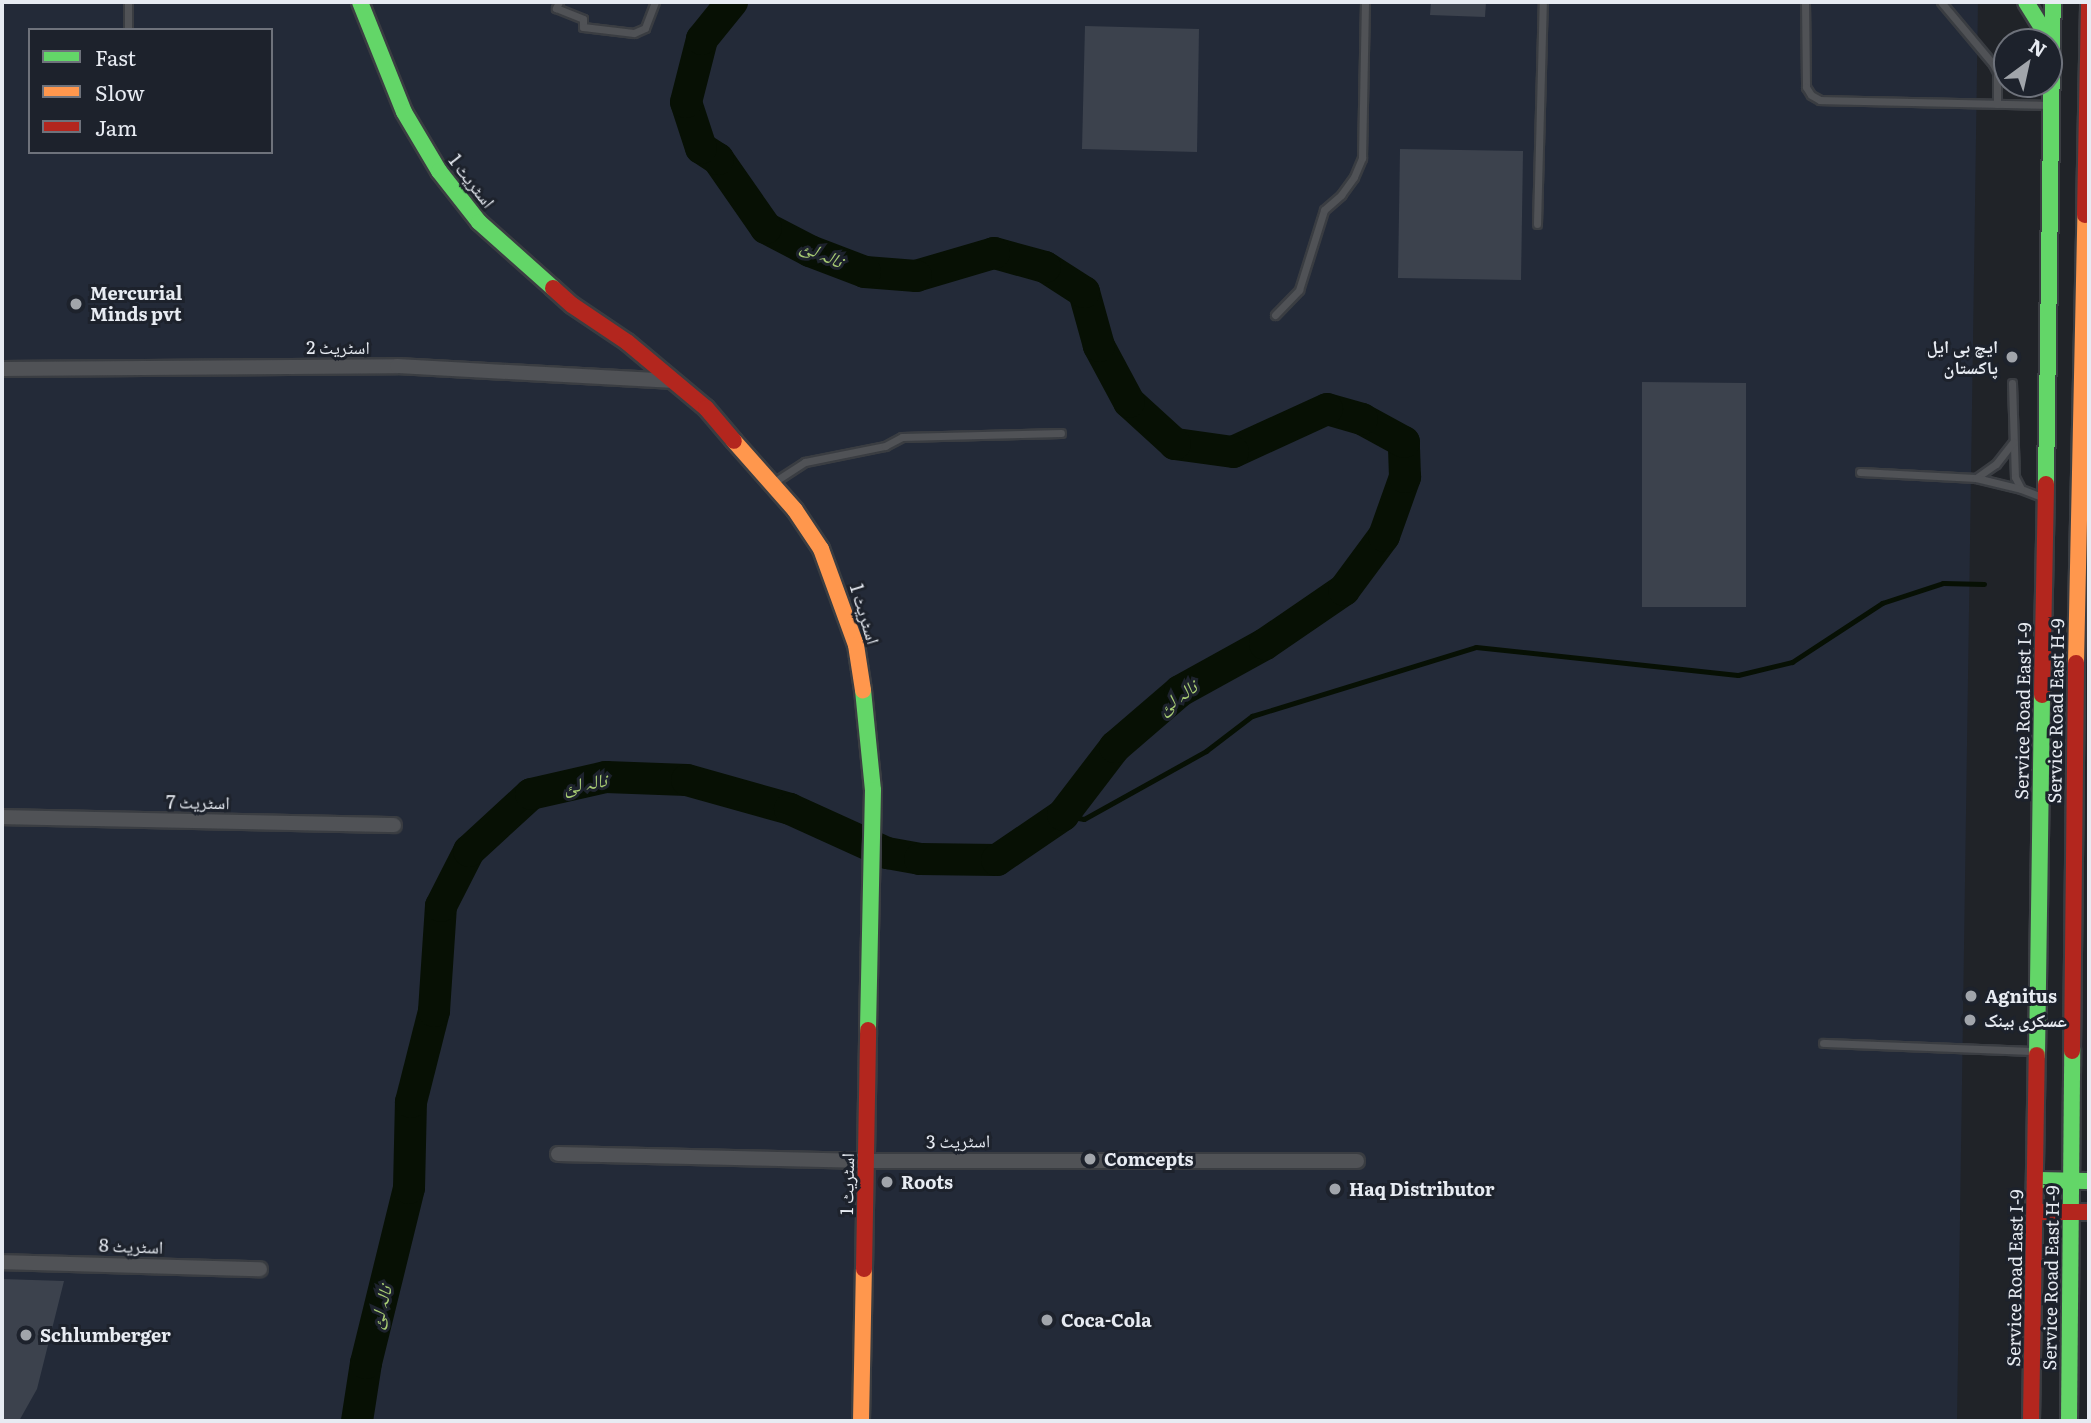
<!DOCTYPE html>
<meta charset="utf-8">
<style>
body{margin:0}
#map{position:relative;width:2091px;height:1423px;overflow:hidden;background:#202328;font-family:Literata,"Noto Naskh Arabic",serif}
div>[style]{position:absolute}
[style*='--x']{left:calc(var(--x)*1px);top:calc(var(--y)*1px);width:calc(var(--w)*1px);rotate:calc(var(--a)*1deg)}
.built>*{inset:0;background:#232a38}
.stream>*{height:5px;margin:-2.5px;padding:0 2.5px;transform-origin:2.5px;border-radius:2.5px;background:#071004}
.river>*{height:32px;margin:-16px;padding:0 16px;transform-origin:16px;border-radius:16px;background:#071004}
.building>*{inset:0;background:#3c424d}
.roads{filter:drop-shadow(2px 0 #3a3d42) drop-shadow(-2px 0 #3a3d42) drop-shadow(0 2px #3a3d42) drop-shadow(0 -2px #3a3d42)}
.lane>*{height:7px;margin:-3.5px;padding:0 3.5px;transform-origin:3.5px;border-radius:3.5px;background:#505256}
.street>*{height:14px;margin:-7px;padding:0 7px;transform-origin:7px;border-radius:7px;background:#505256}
.fast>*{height:16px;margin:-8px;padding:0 8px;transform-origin:8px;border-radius:8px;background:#63d668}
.slow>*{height:16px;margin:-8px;padding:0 8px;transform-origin:8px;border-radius:8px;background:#ff974d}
.jam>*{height:16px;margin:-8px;padding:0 8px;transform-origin:8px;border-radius:8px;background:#b3261e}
.dots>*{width:19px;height:19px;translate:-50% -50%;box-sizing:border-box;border:4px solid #1d222c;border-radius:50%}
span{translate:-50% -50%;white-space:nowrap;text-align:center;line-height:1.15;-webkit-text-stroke:6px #1d222c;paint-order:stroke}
.street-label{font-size:18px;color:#e7ebf2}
.poi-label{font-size:18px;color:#e7ebf2;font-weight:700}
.left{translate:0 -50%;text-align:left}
.right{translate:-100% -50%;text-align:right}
.water-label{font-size:19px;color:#a9cd74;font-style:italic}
.frame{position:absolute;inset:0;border:4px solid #e7ebf2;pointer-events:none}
.legend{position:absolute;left:28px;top:28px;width:245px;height:126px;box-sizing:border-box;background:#1d222c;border:2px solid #6e727b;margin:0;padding:9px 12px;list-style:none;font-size:21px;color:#e7ebf2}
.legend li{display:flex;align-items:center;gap:14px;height:35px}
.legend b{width:35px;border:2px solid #6e727b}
.north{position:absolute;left:1993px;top:28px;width:70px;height:70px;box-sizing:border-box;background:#1d222c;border:2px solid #6e727b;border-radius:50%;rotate:33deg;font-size:19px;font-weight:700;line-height:28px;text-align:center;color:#e7ebf2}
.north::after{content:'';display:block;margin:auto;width:24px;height:32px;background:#a1a5ab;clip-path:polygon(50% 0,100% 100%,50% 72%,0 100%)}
</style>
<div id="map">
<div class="built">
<i style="clip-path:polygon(evenodd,2px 2px,1978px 2px,1957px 1421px,2px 1421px,2px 2px,30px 30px,271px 30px,271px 152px,30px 152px,30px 30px)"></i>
</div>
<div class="stream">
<i style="--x:1063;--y:815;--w:21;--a:11"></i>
<i style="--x:1084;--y:819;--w:140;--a:-29.1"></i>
<i style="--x:1206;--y:751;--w:58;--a:-37.3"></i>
<i style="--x:1252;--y:716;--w:234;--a:-17.1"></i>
<i style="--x:1476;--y:647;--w:263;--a:6.1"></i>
<i style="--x:1738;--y:675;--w:56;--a:-13.5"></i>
<i style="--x:1792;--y:662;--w:108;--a:-33.2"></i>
<i style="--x:1882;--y:603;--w:64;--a:-18.2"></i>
<i style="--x:1943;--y:583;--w:41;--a:1.4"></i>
</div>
<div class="river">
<i style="--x:357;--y:1421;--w:59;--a:-81.2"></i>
<i style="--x:366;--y:1363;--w:180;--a:-76.2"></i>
<i style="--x:409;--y:1188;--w:86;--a:-88.7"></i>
<i style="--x:411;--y:1102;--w:94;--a:-75.8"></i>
<i style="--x:434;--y:1011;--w:105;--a:-86.2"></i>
<i style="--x:441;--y:906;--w:62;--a:-63"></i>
<i style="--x:469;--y:851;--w:84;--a:-42.6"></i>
<i style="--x:531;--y:794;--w:77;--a:-12.8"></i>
<i style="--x:606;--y:777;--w:81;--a:2.1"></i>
<i style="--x:687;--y:780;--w:107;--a:15.7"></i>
<i style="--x:790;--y:809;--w:107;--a:24.4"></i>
<i style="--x:887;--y:853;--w:34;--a:10"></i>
<i style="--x:920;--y:859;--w:77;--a:0.7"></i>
<i style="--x:997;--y:860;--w:80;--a:-34.3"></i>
<i style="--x:1063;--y:815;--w:86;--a:-52.6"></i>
<i style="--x:1115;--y:747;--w:86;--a:-40.7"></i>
<i style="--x:1180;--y:691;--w:97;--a:-28.9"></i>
<i style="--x:1265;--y:644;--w:96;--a:-34.4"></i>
<i style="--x:1344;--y:590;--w:67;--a:-53.5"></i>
<i style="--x:1384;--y:536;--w:63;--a:-70.4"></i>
<i style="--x:1405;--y:477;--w:35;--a:-92"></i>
<i style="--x:1404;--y:442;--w:48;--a:-151.3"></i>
<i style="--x:1362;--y:419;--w:36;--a:-164"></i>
<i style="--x:1327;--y:409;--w:103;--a:155.4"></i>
<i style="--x:1233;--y:452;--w:59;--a:-172.1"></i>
<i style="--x:1175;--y:444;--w:62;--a:-137.6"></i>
<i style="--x:1129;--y:402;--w:64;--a:-118.2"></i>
<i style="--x:1099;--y:346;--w:56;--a:-105.5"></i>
<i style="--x:1084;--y:292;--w:46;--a:-147.3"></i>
<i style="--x:1045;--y:267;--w:53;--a:-164.6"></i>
<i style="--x:994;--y:253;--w:81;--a:163.6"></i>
<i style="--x:916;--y:276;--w:51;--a:-175.5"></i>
<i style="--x:865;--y:272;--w:59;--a:-159.1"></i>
<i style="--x:810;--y:251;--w:50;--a:-152.4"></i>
<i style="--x:766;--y:228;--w:84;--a:-124.8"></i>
<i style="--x:718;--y:159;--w:20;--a:-147"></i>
<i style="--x:701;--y:148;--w:48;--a:-108.1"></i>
<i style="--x:686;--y:102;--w:65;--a:-75.7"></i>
<i style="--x:702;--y:39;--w:48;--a:-51"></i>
</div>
<div class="building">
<i style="clip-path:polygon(1431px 2px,1486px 2px,1485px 17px,1430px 15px)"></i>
<i style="clip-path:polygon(1085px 26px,1199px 29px,1197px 152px,1082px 149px)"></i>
<i style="clip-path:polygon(1400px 149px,1523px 151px,1521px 280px,1398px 278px)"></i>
<i style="clip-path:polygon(1642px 382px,1746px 383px,1746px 607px,1642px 607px)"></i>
<i style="clip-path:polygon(2px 1279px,64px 1281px,37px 1389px,19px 1421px,2px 1421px)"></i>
</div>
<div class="roads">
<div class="lane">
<i style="--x:559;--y:2;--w:7;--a:117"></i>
<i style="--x:556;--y:8;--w:29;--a:22"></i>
<i style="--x:583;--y:19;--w:8;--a:90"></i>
<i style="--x:583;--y:27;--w:51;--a:6.7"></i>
<i style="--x:634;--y:33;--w:12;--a:-24"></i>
<i style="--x:645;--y:28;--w:28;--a:-69"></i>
<i style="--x:1805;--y:2;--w:85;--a:89.3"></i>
<i style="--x:1806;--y:87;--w:9;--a:58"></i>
<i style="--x:1811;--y:95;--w:10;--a:29"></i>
<i style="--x:1820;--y:100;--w:230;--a:1.2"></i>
<i style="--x:1941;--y:2;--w:81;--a:50"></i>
<i style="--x:1993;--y:64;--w:9;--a:63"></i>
<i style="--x:1997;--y:72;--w:32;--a:90"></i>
<i style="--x:128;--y:30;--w:28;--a:-90"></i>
<i style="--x:1537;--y:224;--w:222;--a:-88.5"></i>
<i style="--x:1275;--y:315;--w:35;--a:-46"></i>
<i style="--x:1299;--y:290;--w:84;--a:-72.6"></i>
<i style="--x:1324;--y:210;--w:23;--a:-41"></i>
<i style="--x:1341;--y:195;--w:22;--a:-54"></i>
<i style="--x:1354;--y:177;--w:21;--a:-67"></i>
<i style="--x:1362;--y:158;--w:156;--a:-88.9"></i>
<i style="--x:2012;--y:383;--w:94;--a:88.2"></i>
<i style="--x:2015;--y:477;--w:13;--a:63"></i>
<i style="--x:2021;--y:489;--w:25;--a:21"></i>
<i style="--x:1860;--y:472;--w:116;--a:3"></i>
<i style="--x:1976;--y:478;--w:24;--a:-35"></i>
<i style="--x:1996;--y:464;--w:28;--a:-52"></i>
<i style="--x:1976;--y:478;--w:46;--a:13.7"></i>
<i style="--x:774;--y:482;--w:37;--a:-33"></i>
<i style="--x:805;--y:462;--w:82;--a:-11.3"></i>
<i style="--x:885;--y:446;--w:19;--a:-28"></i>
<i style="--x:902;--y:437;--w:159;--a:-1.4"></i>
<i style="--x:1823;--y:1043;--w:212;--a:2.2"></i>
</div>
<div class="street">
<i style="--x:2;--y:369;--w:395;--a:-0.4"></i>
<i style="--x:397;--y:366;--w:278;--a:3.1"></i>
<i style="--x:2;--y:817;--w:392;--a:1.2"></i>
<i style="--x:558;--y:1154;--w:309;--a:1.3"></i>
<i style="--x:867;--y:1161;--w:490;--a:0"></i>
<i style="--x:2;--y:1262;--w:258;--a:1.6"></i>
</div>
<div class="fast">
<i style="--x:360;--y:2;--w:118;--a:68.2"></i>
<i style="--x:404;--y:112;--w:69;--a:59.3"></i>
<i style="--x:439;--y:171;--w:65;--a:51.9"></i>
<i style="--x:479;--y:222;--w:99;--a:41.7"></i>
<i style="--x:2026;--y:2;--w:49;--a:58.2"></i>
<i style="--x:2046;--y:484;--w:482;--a:-89.2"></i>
<i style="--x:863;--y:690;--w:100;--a:84.3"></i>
<i style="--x:873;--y:790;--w:240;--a:91.2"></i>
<i style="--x:2037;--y:1055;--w:360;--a:-89.2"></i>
<i style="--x:2035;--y:1180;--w:54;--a:1.1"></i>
<i style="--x:2069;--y:1421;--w:370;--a:-89.5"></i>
</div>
<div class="slow">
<i style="--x:734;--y:441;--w:92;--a:48.5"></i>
<i style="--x:795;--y:510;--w:47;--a:56.3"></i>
<i style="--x:821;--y:549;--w:102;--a:70"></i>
<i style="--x:856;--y:645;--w:46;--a:81.2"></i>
<i style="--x:2076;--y:663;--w:448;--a:-88.8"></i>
<i style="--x:861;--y:1421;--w:152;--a:-88.9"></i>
</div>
<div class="jam">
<i style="--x:2085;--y:215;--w:213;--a:-88.9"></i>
<i style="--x:553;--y:288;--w:25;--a:42"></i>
<i style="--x:572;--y:305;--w:66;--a:33.9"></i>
<i style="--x:627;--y:342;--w:103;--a:39.9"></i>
<i style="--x:706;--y:408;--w:43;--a:49.7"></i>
<i style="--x:2042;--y:695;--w:211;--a:-88.9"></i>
<i style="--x:2072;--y:1051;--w:388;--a:-89.4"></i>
<i style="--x:2036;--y:1212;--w:53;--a:0"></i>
<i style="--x:864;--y:1269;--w:239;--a:-89"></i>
<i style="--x:2031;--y:1421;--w:366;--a:-89.1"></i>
</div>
</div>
<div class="dots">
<i style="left:76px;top:304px;background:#a1a5ab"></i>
<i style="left:2012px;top:357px;background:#a1a5ab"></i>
<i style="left:1971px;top:996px;background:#a1a5ab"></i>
<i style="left:1970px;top:1020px;background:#a1a5ab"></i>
<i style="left:1090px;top:1159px;background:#a1a5ab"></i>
<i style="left:887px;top:1182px;background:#a1a5ab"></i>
<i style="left:1335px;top:1189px;background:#a1a5ab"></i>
<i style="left:1047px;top:1320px;background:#a1a5ab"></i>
<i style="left:26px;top:1335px;background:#a1a5ab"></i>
</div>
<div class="street-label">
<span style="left:472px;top:181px;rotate:52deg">اسٹریٹ 1</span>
<span style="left:338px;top:347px">اسٹریٹ 2</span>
<span style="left:865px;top:614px;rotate:73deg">اسٹریٹ 1</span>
<span style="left:2023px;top:711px;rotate:-89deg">Service Road East I-9</span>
<span style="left:2056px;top:711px;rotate:-89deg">Service Road East H-9</span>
<span style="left:198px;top:802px;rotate:1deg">اسٹریٹ 7</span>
<span style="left:958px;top:1141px;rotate:-1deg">اسٹریٹ 3</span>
<span style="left:847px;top:1184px;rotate:-89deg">اسٹریٹ 1</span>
<span style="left:131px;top:1246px;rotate:2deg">اسٹریٹ 8</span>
<span style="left:2015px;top:1278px;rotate:-89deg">Service Road East I-9</span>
<span style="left:2051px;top:1278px;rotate:-89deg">Service Road East H-9</span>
</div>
<div class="poi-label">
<span class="left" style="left:90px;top:304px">Mercurial<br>Minds pvt</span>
<span class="right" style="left:1998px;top:357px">ایچ بی ایل<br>پاکستان</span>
<span class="left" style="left:1985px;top:996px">Agnitus</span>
<span class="left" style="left:1984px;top:1020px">عسکری بینک</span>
<span class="left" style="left:1104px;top:1159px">Comcepts</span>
<span class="left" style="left:901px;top:1182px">Roots</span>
<span class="left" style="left:1349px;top:1189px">Haq Distributor</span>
<span class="left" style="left:1061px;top:1320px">Coca-Cola</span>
<span class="left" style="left:40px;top:1335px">Schlumberger</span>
</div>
<div class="water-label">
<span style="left:822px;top:253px;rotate:24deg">نالہ لئ</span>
<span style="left:1177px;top:697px;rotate:-36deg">نالہ لئ</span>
<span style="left:585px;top:783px;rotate:-10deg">نالہ لئ</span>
<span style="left:380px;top:1307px;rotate:-76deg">نالہ لئ</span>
</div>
<div class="frame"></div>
<ul class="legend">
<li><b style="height:9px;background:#63d668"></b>Fast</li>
<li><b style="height:9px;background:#ff974d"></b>Slow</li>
<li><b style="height:9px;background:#b3261e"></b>Jam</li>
</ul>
<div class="north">N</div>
</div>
